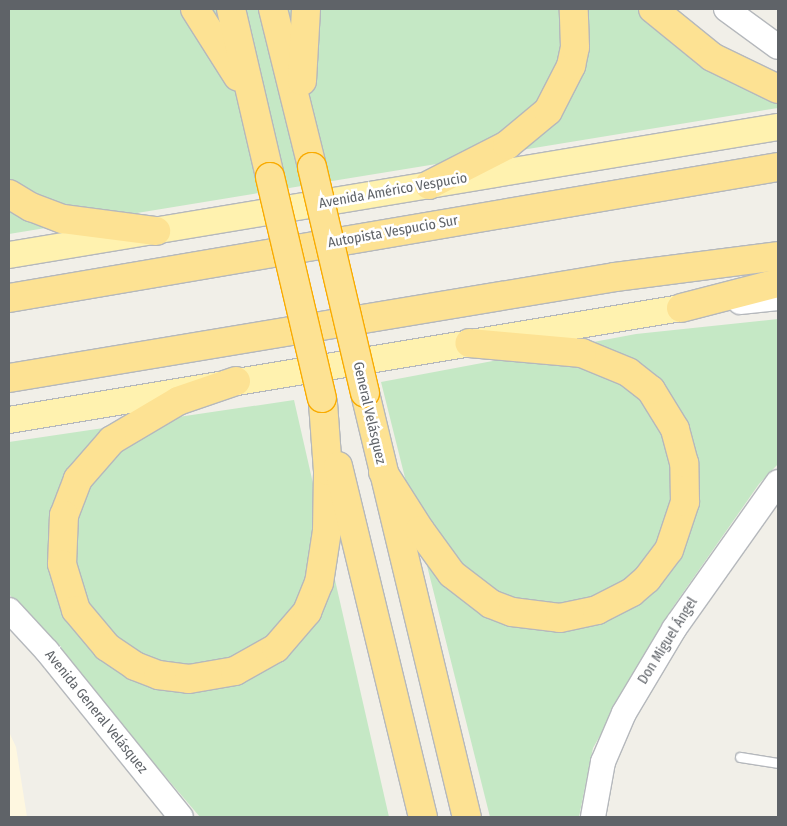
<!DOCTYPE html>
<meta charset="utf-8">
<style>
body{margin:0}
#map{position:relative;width:787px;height:826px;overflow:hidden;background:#f1efe8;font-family:"Fira Sans Condensed",sans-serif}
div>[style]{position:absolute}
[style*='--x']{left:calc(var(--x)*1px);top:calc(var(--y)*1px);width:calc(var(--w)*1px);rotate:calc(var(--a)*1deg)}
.commercial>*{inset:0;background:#fef7e0}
.green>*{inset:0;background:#c5e8c5}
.roads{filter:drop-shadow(1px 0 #b5b8bc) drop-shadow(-1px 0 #b5b8bc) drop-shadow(0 1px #b5b8bc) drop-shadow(0 -1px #b5b8bc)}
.lane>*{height:9px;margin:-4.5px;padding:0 4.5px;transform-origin:4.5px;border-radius:4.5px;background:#fff}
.secondary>*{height:24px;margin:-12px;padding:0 12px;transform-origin:12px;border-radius:12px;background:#fff}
.primary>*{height:26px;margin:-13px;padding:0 13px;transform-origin:13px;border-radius:13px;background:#fff2af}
.highway>*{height:28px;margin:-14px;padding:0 14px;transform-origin:14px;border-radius:14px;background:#fde293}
.bridges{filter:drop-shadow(1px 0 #f9ab00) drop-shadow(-1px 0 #f9ab00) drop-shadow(0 1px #f9ab00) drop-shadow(0 -1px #f9ab00)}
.highway-bridge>*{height:28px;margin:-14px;padding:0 14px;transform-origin:14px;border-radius:14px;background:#fde293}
span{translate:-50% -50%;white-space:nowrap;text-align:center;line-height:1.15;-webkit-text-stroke:5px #fff;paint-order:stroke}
.street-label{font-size:14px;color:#5f6368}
.frame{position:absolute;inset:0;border:10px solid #5f6368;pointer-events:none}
</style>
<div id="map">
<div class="commercial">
<i style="clip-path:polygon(9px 732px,16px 747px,27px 817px,9px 817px)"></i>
</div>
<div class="green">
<i style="clip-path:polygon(9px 9px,639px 9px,658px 28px,778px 101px,778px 108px,9px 234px)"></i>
<i style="clip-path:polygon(778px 319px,778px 464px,759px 484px,673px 607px,593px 748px,579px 817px,490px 817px,381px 382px,636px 334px)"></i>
<i style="clip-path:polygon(294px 400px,389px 817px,200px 817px,9px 594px,9px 442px)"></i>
</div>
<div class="roads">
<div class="lane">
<i style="--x:740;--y:757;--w:38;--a:9"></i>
</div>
<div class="secondary">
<i style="--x:726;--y:9;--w:64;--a:36.2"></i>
<i style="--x:740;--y:302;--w:38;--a:-6"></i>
<i style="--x:9;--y:610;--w:56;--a:47.2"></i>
<i style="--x:47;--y:651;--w:213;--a:51.1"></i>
<i style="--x:593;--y:817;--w:56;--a:-79.7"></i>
<i style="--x:603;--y:762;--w:53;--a:-66.8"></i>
<i style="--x:624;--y:713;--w:98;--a:-59.2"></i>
<i style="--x:674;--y:629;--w:180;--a:-54.7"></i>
</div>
<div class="primary">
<i style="--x:9;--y:255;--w:780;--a:-9.45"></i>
<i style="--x:9;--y:420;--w:681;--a:-9.46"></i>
</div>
<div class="highway">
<i style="--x:195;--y:9;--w:80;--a:57.7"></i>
<i style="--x:231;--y:9;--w:172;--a:76.9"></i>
<i style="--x:273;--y:9;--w:163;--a:76.1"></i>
<i style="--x:653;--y:9;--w:76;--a:39.1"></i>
<i style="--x:712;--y:57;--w:73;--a:25.9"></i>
<i style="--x:302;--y:81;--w:72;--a:-86.8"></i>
<i style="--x:429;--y:185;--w:88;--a:-27.1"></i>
<i style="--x:507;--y:145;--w:53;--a:-39.7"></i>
<i style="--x:548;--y:111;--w:51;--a:-62.9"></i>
<i style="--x:571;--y:66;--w:19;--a:-78"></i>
<i style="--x:575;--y:47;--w:38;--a:-92"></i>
<i style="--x:9;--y:194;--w:26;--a:31"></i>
<i style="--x:31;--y:207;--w:34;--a:21"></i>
<i style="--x:63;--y:219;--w:94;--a:7.4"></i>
<i style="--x:9;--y:298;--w:780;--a:-9.67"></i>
<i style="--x:681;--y:308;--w:100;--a:-14.5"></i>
<i style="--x:9;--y:378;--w:614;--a:-9.46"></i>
<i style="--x:615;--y:277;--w:164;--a:-7.3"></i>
<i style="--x:236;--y:381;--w:61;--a:161"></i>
<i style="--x:178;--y:401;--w:77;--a:149.4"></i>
<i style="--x:112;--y:440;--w:52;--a:131.1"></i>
<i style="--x:78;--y:479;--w:39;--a:111"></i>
<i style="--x:64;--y:515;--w:49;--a:92.3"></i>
<i style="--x:62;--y:564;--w:48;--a:73.1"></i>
<i style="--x:76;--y:610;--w:48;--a:50"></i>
<i style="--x:107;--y:647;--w:34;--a:34"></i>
<i style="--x:135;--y:666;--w:25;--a:21"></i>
<i style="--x:158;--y:675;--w:31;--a:7"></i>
<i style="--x:189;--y:679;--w:47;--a:-9.9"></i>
<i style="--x:235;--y:671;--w:47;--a:-29.3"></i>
<i style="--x:276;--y:648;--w:48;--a:-49.3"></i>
<i style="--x:307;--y:612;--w:31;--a:-68"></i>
<i style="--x:319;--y:583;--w:53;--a:-81.3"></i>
<i style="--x:327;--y:531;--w:60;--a:-89"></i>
<i style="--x:328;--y:471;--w:68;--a:-94.2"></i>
<i style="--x:365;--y:393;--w:436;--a:76.5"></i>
<i style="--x:338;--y:466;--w:361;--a:76.4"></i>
<i style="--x:383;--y:472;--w:69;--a:57.5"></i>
<i style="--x:420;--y:530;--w:54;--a:54"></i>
<i style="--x:452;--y:574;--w:49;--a:37.6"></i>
<i style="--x:491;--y:604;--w:22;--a:21"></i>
<i style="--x:512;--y:612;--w:48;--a:7.1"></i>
<i style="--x:560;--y:618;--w:38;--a:-12"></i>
<i style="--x:597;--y:610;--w:39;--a:-27"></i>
<i style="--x:632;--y:592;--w:20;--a:-41"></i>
<i style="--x:647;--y:579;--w:36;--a:-53"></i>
<i style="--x:669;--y:550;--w:51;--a:-71.6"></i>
<i style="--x:685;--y:502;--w:39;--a:-91"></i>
<i style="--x:684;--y:463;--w:35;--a:-105"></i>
<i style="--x:675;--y:429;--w:46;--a:-121.6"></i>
<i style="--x:651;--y:390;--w:29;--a:-142"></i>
<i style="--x:628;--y:372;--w:50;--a:-157.6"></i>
<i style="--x:582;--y:353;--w:113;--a:-174.9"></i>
</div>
</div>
<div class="bridges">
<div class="highway-bridge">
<i style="--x:312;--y:167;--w:232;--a:76.8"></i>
<i style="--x:270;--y:177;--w:227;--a:76.8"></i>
</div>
</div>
<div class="street-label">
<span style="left:393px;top:191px;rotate:-10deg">Avenida Américo Vespucio</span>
<span style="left:393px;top:232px;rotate:-10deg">Autopista Vespucio Sur</span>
<span style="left:369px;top:413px;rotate:77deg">General Velásquez</span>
<span style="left:668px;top:641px;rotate:-58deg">Don Miguel Ángel</span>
<span style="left:96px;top:712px;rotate:51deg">Avenida General Velásquez</span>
</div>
<div class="frame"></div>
</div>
